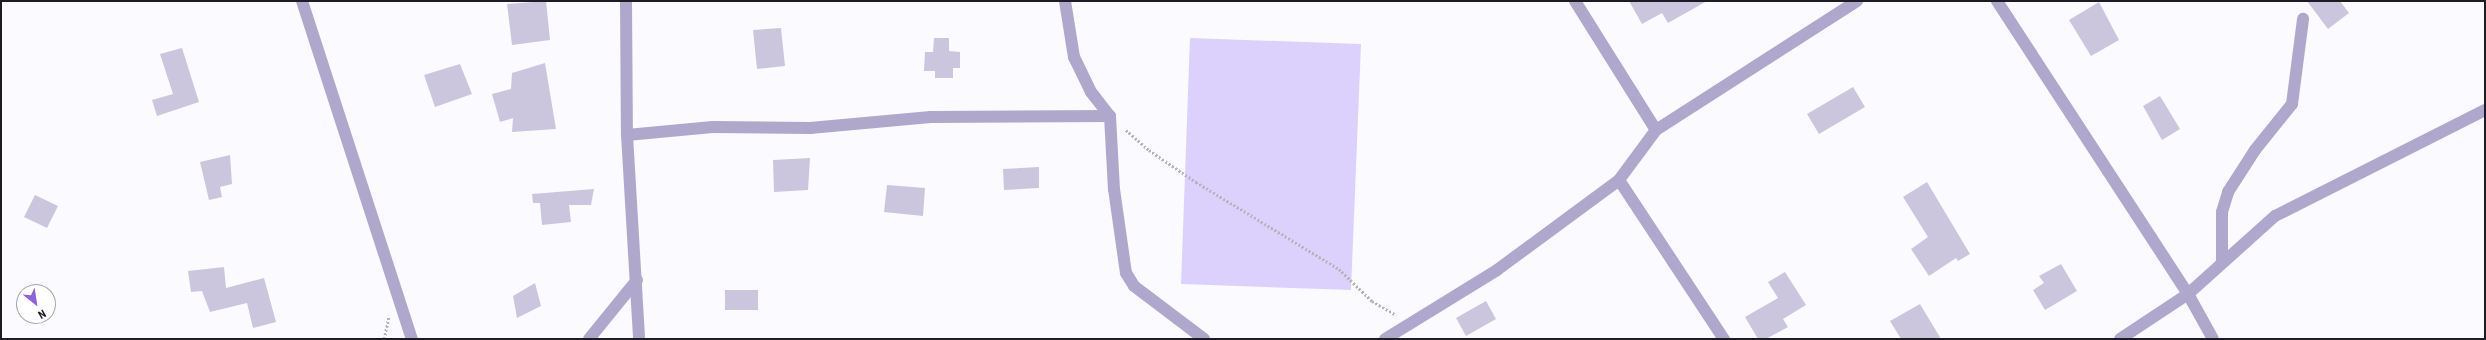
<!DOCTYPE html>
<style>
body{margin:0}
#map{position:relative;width:2486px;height:340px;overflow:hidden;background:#fbfaff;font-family:"Roboto Condensed",sans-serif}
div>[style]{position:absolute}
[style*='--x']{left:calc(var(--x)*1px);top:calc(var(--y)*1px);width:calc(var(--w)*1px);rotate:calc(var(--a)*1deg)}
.green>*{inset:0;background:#dcd1fd}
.building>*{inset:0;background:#cbc6dd}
.path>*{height:2.5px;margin-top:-1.25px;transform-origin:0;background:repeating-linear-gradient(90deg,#b5b4ba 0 2px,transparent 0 4px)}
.minor>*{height:12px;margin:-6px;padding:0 6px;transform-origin:6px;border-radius:6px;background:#b0a8cc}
span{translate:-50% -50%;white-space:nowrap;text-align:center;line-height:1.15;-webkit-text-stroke:4px #fff;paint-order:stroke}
.frame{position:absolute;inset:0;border:2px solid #1d1b23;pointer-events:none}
.north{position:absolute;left:16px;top:284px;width:40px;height:40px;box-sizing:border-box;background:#fff;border:1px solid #a5a4a7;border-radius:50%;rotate:150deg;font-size:11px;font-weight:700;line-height:16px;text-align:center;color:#1d1b23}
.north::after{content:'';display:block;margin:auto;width:14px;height:18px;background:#8c63dd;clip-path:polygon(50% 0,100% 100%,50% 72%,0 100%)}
</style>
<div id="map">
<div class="green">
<i style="clip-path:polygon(1190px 38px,1361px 44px,1351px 290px,1181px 284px)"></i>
</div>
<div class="building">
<i style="clip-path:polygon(546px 1px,550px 40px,512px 45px,507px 4px)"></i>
<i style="clip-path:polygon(1629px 1px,1707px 1px,1668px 23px,1662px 13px,1642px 24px)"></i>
<i style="clip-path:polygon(2307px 1px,2340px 1px,2349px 13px,2328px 29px)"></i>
<i style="clip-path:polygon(2099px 2px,2119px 40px,2091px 56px,2069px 20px)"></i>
<i style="clip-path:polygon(781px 28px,785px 66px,757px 69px,753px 30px)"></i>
<i style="clip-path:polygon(934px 38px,949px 38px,949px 51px,960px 52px,960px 68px,953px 68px,953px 78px,935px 78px,935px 71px,924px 71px,925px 52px,933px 52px)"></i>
<i style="clip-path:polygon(182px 48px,199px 102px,157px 116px,152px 100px,173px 94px,160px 54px)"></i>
<i style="clip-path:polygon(545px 63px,556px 129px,512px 132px,513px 118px,500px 122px,492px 94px,511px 89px,512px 73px)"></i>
<i style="clip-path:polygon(460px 64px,472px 94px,435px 107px,424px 75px)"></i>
<i style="clip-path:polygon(1853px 87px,1865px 107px,1819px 134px,1807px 114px)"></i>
<i style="clip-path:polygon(2160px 96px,2180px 129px,2162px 140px,2143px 106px)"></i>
<i style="clip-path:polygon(230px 155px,232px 184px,220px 187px,222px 197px,209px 200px,200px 162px)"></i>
<i style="clip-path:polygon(810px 158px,808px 190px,774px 192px,773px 160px)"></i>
<i style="clip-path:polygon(1039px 167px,1039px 188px,1004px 190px,1003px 169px)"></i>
<i style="clip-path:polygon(1927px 182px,1970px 254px,1958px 261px,1956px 258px,1929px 276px,1911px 249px,1928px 237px,1903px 197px)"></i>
<i style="clip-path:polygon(887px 185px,925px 188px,923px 216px,884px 212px)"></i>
<i style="clip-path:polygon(594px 189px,591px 205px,569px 205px,571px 222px,542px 225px,540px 203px,533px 203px,532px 194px)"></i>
<i style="clip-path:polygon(35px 195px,58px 206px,47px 228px,24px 217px)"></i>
<i style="clip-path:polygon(2061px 264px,2077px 291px,2045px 310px,2033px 290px,2044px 283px,2039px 276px)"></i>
<i style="clip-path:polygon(224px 267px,226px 288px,264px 278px,276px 322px,253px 328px,247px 303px,210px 312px,202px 291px,191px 292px,188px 271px)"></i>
<i style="clip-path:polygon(1785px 272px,1806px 305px,1783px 319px,1788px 327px,1766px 339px,1758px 339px,1745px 317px,1778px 298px,1768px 282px)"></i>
<i style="clip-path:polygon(535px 283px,541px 306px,517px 318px,513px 296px)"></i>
<i style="clip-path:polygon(725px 290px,758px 290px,758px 310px,725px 310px)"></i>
<i style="clip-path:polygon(1486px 301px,1496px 319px,1466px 336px,1456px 318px)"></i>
<i style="clip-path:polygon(1920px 304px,1941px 339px,1901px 339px,1890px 321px)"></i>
</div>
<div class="path">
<i style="--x:1126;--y:130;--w:30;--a:41"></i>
<i style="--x:1149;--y:150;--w:57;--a:34.2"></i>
<i style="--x:1196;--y:182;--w:167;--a:31.3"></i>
<i style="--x:1339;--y:269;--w:46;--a:44.1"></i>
<i style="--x:1372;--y:301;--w:28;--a:30"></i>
<i style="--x:384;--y:339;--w:24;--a:-78"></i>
</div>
<div class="minor">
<i style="--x:302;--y:1;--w:355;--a:72"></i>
<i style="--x:626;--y:1;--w:134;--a:89.6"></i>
<i style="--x:627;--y:135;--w:204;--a:86.6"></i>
<i style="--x:1065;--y:1;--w:57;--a:80.9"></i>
<i style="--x:1074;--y:57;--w:39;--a:64"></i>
<i style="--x:1091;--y:92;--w:31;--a:52"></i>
<i style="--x:1575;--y:1;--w:152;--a:57.9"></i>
<i style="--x:1997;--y:1;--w:350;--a:56.9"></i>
<i style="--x:2188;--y:294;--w:51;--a:60.9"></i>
<i style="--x:627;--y:135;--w:86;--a:-5.3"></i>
<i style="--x:713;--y:127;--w:97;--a:0.6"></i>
<i style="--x:810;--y:128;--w:121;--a:-5.2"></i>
<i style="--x:931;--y:117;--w:179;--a:-0.3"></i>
<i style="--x:1110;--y:116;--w:73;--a:86.9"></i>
<i style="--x:1114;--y:189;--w:85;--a:81.9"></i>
<i style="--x:1126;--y:273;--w:15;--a:58"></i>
<i style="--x:1134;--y:286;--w:88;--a:37.1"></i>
<i style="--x:1619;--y:180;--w:191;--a:56.6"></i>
<i style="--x:2222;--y:262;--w:50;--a:-90"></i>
<i style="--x:2222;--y:212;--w:21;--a:-73"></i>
<i style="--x:2228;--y:192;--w:50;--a:-57.3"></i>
<i style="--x:2255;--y:150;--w:59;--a:-51.2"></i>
<i style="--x:2292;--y:104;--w:86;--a:-82.6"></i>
<i style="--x:589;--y:339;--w:76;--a:-50.9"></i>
<i style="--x:1385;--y:339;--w:132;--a:-31.6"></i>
<i style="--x:1497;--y:270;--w:152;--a:-36.4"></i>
<i style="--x:1619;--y:180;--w:62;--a:-53.5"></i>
<i style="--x:1656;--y:130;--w:239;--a:-32.7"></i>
<i style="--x:2120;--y:339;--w:82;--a:-33.5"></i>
<i style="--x:2188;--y:294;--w:117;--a:-41.9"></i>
<i style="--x:2275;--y:216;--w:235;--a:-26.8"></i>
</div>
<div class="frame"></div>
<div class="north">N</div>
</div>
